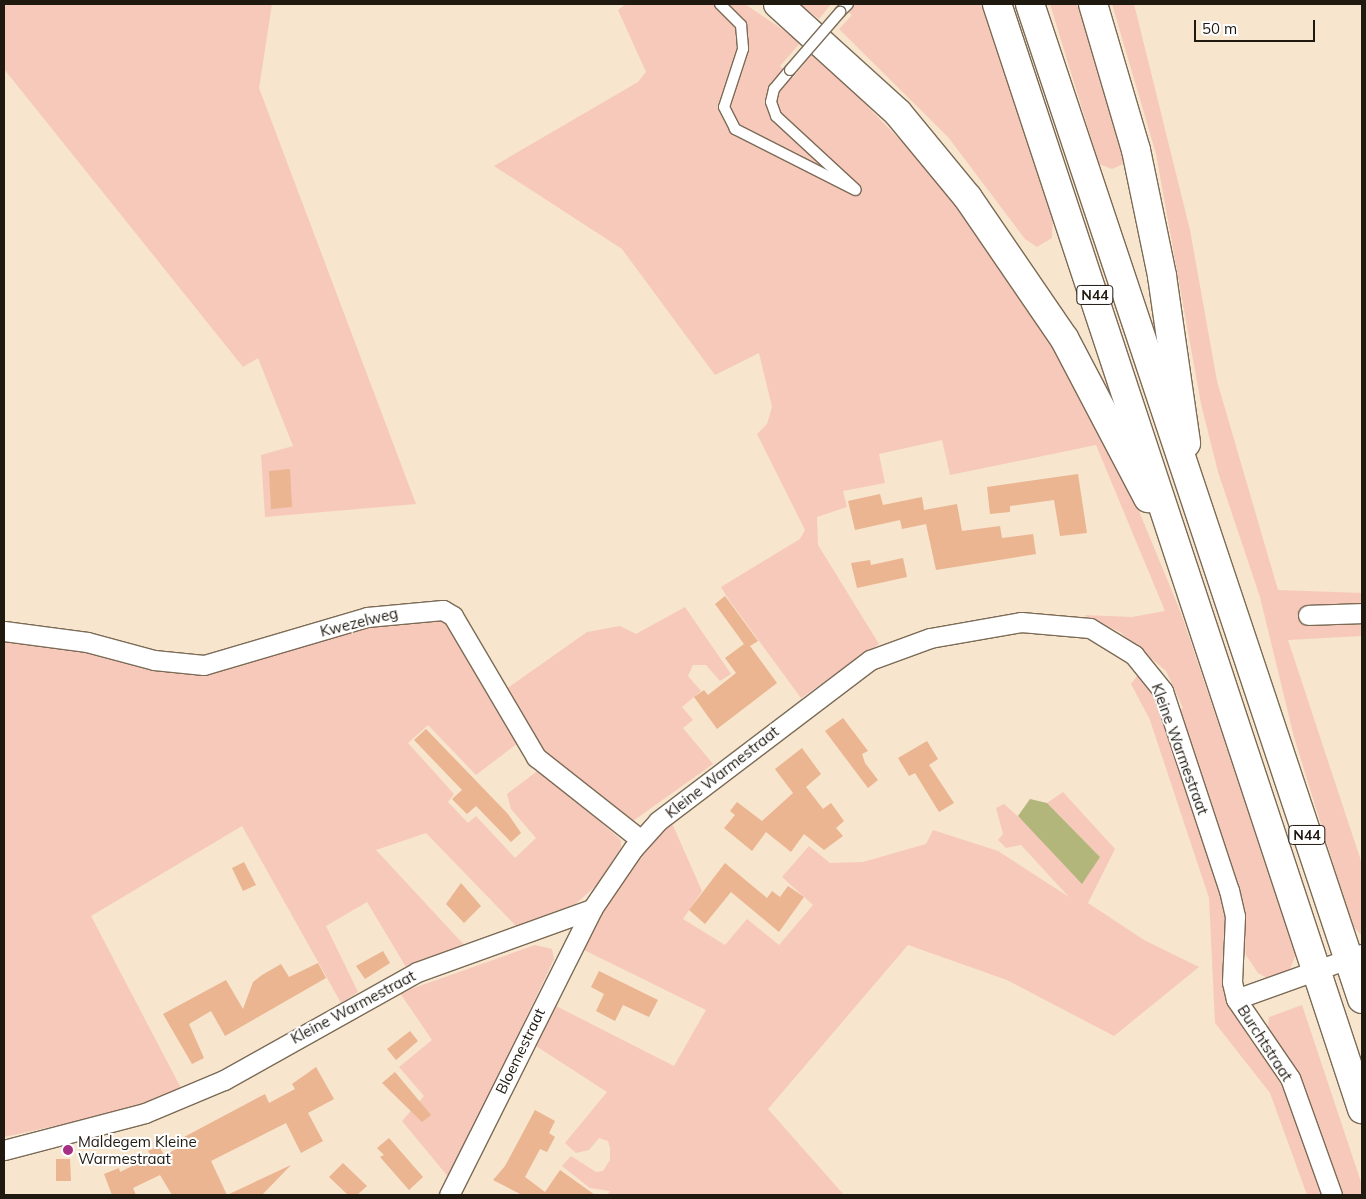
<!DOCTYPE html>
<style>
body{margin:0}
#map{position:relative;width:1366px;height:1199px;overflow:hidden;background:#f7e5ce;font-family:Mulish,sans-serif}
div>[style]{position:absolute}
[style*='--x']{left:calc(var(--x)*1px);top:calc(var(--y)*1px);width:calc(var(--w)*1px);rotate:calc(var(--a)*1deg)}
.green>*{inset:0;background:#f7c9bb}
.water>*{inset:0;background:#b2b67b}
.building>*{inset:0;background:#eab590}
.roads{filter:drop-shadow(1px 0 #7b6b56) drop-shadow(-1px 0 #7b6b56) drop-shadow(0 1px #7b6b56) drop-shadow(0 -1px #7b6b56)}
.service>*{height:10px;margin:-5px;padding:0 5px;transform-origin:5px;border-radius:5px;background:#fff}
.minor>*{height:19px;margin:-9.5px;padding:0 9.5px;transform-origin:9.5px;border-radius:9.5px;background:#fff}
.trunk>*{height:28px;margin:-14px;padding:0 14px;transform-origin:14px;border-radius:14px;background:#fff}
.bridges{filter:drop-shadow(1px 0 #7b6b56) drop-shadow(-1px 0 #7b6b56) drop-shadow(0 1px #7b6b56) drop-shadow(0 -1px #7b6b56)}
.service-bridge>*{height:10px;margin:-5px;padding:0 5px;transform-origin:5px;border-radius:5px;background:#fff}
.dots>*{width:14px;height:14px;translate:-50% -50%;box-sizing:border-box;border:2px solid #fff;border-radius:50%}
span{translate:-50% -50%;white-space:nowrap;text-align:center;line-height:1.15;-webkit-text-stroke:4px #fff;paint-order:stroke}
.shield-label span{padding:1px 4px;background:#fff;border:1px solid;border-radius:4px;-webkit-text-stroke-width:0}
.shield-label{font-size:14px;color:#1f1910;font-weight:700}
.street-label{font-size:15px;color:#1f1910}
.poi-label{font-size:15px;color:#1f1910}
.left{translate:0 -50%;text-align:left}
.frame{position:absolute;inset:0;border:5px solid #1f1910;pointer-events:none}
.scale{position:absolute;left:1194px;top:20px;width:121px;height:22px;box-sizing:border-box;border:2px solid #1f1910;border-top:0;padding-left:6px;font-size:15px;line-height:18px;white-space:nowrap;color:#1f1910;-webkit-text-stroke:4px #fff;paint-order:stroke}
</style>
<div id="map">
<div class="green">
<i style="clip-path:polygon(4px 4px,272px 4px,259px 88px,416px 504px,265px 517px,261px 455px,293px 446px,258px 358px,243px 367px,4px 69px)"></i>
<i style="clip-path:polygon(626px 4px,745px 4px,801px 42px,780px 66px,793px 78px,814px 51px,929px 170px,993px 249px,1068px 366px,1129px 487px,1181px 613px,1296px 954px,1290px 969px,1280px 976px,1267px 978px,1258px 973px,1246px 955px,1242px 901px,1178px 712px,1183px 708px,1166px 671px,1120px 632px,1084px 615px,1132px 617px,1165px 611px,1096px 445px,950px 475px,942px 440px,879px 454px,885px 483px,843px 491px,847px 507px,817px 517px,818px 545px,879px 644px,801px 698px,729px 600px,721px 587px,800px 539px,805px 530px,757px 434px,767px 424px,772px 407px,759px 353px,715px 375px,622px 249px,494px 166px,638px 82px,646px 72px,618px 10px)"></i>
<i style="clip-path:polygon(800px 4px,831px 4px,819px 19px)"></i>
<i style="clip-path:polygon(838px 4px,986px 4px,1053px 215px,1052px 238px,1037px 247px,1025px 239px,948px 137px,839px 29px,852px 15px)"></i>
<i style="clip-path:polygon(1050px 4px,1077px 4px,1122px 146px,1123px 164px,1112px 169px,1099px 164px)"></i>
<i style="clip-path:polygon(1112px 4px,1134px 4px,1190px 230px,1217px 381px,1278px 590px,1362px 593px,1362px 636px,1288px 640px,1362px 864px,1362px 936px,1352px 925px,1294px 737px,1260px 597px,1218px 472px,1201px 404px,1156px 154px)"></i>
<i style="clip-path:polygon(685px 607px,731px 674px,720px 681px,706px 665px,693px 665px,688px 676px,701px 691px,682px 707px,693px 720px,683px 728px,713px 764px,633px 821px,553px 763px,502px 692px,587px 632px,620px 626px,636px 634px)"></i>
<i style="clip-path:polygon(405px 617px,434px 618px,451px 625px,518px 743px,476px 775px,428px 725px,408px 743px,454px 794px,448px 802px,468px 823px,476px 816px,515px 858px,536px 838px,511px 809px,507px 794px,540px 769px,621px 840px,621px 848px,597px 885px,573px 906px,519px 929px,426px 833px,376px 850px,467px 948px,406px 967px,367px 902px,326px 926px,358px 992px,341px 1003px,242px 826px,91px 916px,182px 1090px,133px 1109px,4px 1137px,4px 639px,83px 648px,191px 674px,220px 670px)"></i>
<i style="clip-path:polygon(1140px 672px,1154px 689px,1220px 883px,1227px 922px,1225px 993px,1249px 1038px,1283px 1084px,1322px 1195px,1307px 1195px,1270px 1093px,1215px 1023px,1209px 898px,1150px 720px,1131px 684px)"></i>
<i style="clip-path:polygon(1063px 792px,1115px 849px,1088px 903px,1144px 940px,1199px 967px,1114px 1036px,1007px 980px,908px 945px,768px 1109px,844px 1195px,607px 1195px,610px 1191px,590px 1188px,562px 1166px,571px 1156px,596px 1172px,603px 1171px,610px 1160px,610px 1148px,608px 1141px,599px 1138px,589px 1150px,576px 1153px,565px 1143px,607px 1092px,536px 1046px,554px 1005px,674px 1066px,706px 1010px,580px 948px,603px 906px,648px 844px,671px 821px,702px 891px,683px 919px,725px 945px,747px 919px,779px 945px,813px 905px,782px 877px,809px 846px,830px 863px,863px 862px,926px 844px,933px 830px,998px 851px,1069px 897px,1021px 845px,1006px 848px,998px 840px,1003px 834px,996px 808px,1004px 804px,1024px 822px,1100px 857px,1047px 803px)"></i>
<i style="clip-path:polygon(535px 945px,552px 949px,554px 959px,450px 1179px,402px 1121px,424px 1096px,399px 1067px,432px 1040px,400px 993px)"></i>
<i style="clip-path:polygon(1302px 1005px,1362px 1185px,1362px 1195px,1341px 1195px,1300px 1079px,1268px 1027px,1269px 1017px)"></i>
</div>
<div class="water">
<i style="clip-path:polygon(1030px 799px,1047px 803px,1100px 857px,1082px 884px,1018px 816px)"></i>
</div>
<div class="building">
<i style="clip-path:polygon(290px 469px,292px 507px,271px 509px,269px 471px)"></i>
<i style="clip-path:polygon(1078px 474px,1087px 533px,1060px 536px,1054px 500px,1010px 506px,1010px 512px,990px 514px,987px 487px)"></i>
<i style="clip-path:polygon(880px 494px,883px 505px,922px 497px,924px 510px,957px 504px,962px 531px,1000px 526px,1002px 538px,1033px 534px,1036px 554px,936px 570px,926px 524px,902px 529px,900px 520px,855px 530px,848px 501px)"></i>
<i style="clip-path:polygon(903px 558px,907px 577px,857px 588px,851px 563px,870px 560px,871px 565px)"></i>
<i style="clip-path:polygon(725px 596px,758px 641px,750px 646px,777px 683px,717px 729px,694px 697px,704px 690px,708px 695px,736px 673px,725px 658px,744px 644px,715px 604px)"></i>
<i style="clip-path:polygon(843px 718px,868px 751px,862px 754px,865px 763px,878px 780px,868px 788px,825px 731px)"></i>
<i style="clip-path:polygon(426px 729px,508px 814px,521px 833px,511px 842px,476px 806px,467px 814px,452px 799px,462px 790px,414px 740px)"></i>
<i style="clip-path:polygon(927px 741px,938px 759px,929px 765px,954px 803px,939px 812px,915px 773px,909px 776px,898px 758px)"></i>
<i style="clip-path:polygon(802px 748px,821px 774px,806px 787px,823px 809px,831px 803px,844px 821px,836px 828px,843px 836px,824px 850px,804px 834px,791px 852px,766px 832px,752px 851px,724px 828px,735px 815px,730px 811px,737px 802px,762px 821px,793px 793px,775px 769px)"></i>
<i style="clip-path:polygon(244px 862px,256px 885px,243px 891px,232px 868px)"></i>
<i style="clip-path:polygon(725px 863px,767px 898px,772px 891px,780px 897px,788px 886px,804px 897px,779px 932px,731px 892px,705px 924px,689px 910px)"></i>
<i style="clip-path:polygon(461px 883px,481px 906px,464px 923px,446px 904px)"></i>
<i style="clip-path:polygon(383px 951px,390px 963px,365px 979px,356px 966px)"></i>
<i style="clip-path:polygon(318px 963px,326px 978px,225px 1036px,211px 1011px,189px 1024px,204px 1058px,192px 1064px,163px 1014px,226px 980px,243px 1009px,253px 982px,262px 975px,281px 964px,289px 977px)"></i>
<i style="clip-path:polygon(599px 971px,658px 1000px,649px 1017px,623px 1005px,615px 1021px,596px 1011px,604px 994px,591px 987px)"></i>
<i style="clip-path:polygon(410px 1031px,418px 1041px,396px 1060px,387px 1049px)"></i>
<i style="clip-path:polygon(316px 1067px,334px 1099px,308px 1113px,323px 1141px,301px 1153px,286px 1123px,211px 1161px,227px 1195px,291px 1165px,262px 1195px,172px 1195px,160px 1175px,133px 1188px,136px 1195px,112px 1195px,104px 1174px,119px 1168px,120px 1172px,151px 1157px,148px 1151px,159px 1146px,164px 1155px,187px 1144px,184px 1137px,265px 1094px,269px 1103px,295px 1089px,292px 1084px)"></i>
<i style="clip-path:polygon(395px 1072px,431px 1115px,422px 1122px,382px 1083px)"></i>
<i style="clip-path:polygon(535px 1110px,555px 1121px,549px 1133px,555px 1137px,547px 1152px,540px 1149px,525px 1177px,545px 1192px,560px 1170px,595px 1195px,522px 1195px,493px 1180px,505px 1166px)"></i>
<i style="clip-path:polygon(389px 1138px,423px 1177px,409px 1190px,380px 1157px,384px 1155px,377px 1148px)"></i>
<i style="clip-path:polygon(56px 1159px,70px 1159px,71px 1181px,56px 1181px)"></i>
<i style="clip-path:polygon(343px 1163px,367px 1186px,357px 1195px,348px 1195px,329px 1177px)"></i>
</div>
<div class="roads">
<div class="service">
<i style="--x:720;--y:4;--w:30;--a:45"></i>
<i style="--x:741;--y:25;--w:24;--a:85"></i>
<i style="--x:743;--y:49;--w:61;--a:108.1"></i>
<i style="--x:724;--y:107;--w:25;--a:63"></i>
<i style="--x:735;--y:129;--w:135;--a:26.9"></i>
<i style="--x:840;--y:12;--w:11;--a:-45"></i>
<i style="--x:790;--y:70;--w:25;--a:130"></i>
<i style="--x:774;--y:89;--w:13;--a:103"></i>
<i style="--x:771;--y:102;--w:15;--a:70"></i>
<i style="--x:776;--y:116;--w:108;--a:42.7"></i>
</div>
<div class="minor">
<i style="--x:1308;--y:615;--w:54;--a:-2.1"></i>
<i style="--x:4;--y:631;--w:84;--a:7.5"></i>
<i style="--x:87;--y:642;--w:69;--a:15"></i>
<i style="--x:154;--y:660;--w:50;--a:5.7"></i>
<i style="--x:204;--y:665;--w:170;--a:-16.4"></i>
<i style="--x:367;--y:617;--w:76;--a:-5.3"></i>
<i style="--x:443;--y:610;--w:12;--a:31"></i>
<i style="--x:453;--y:616;--w:164;--a:59.5"></i>
<i style="--x:536;--y:757;--w:132;--a:38.3"></i>
<i style="--x:4;--y:1150;--w:146;--a:-14.7"></i>
<i style="--x:145;--y:1113;--w:86;--a:-22.7"></i>
<i style="--x:224;--y:1080;--w:221;--a:-29.2"></i>
<i style="--x:417;--y:972;--w:186;--a:-19.8"></i>
<i style="--x:592;--y:909;--w:73;--a:-55.7"></i>
<i style="--x:633;--y:849;--w:38;--a:-48"></i>
<i style="--x:658;--y:821;--w:266;--a:-37.2"></i>
<i style="--x:870;--y:660;--w:64;--a:-20.1"></i>
<i style="--x:930;--y:638;--w:92;--a:-10"></i>
<i style="--x:1021;--y:622;--w:69;--a:5"></i>
<i style="--x:1090;--y:628;--w:52;--a:31.5"></i>
<i style="--x:1134;--y:655;--w:46;--a:51.1"></i>
<i style="--x:1163;--y:691;--w:210;--a:71.7"></i>
<i style="--x:1229;--y:890;--w:27;--a:77"></i>
<i style="--x:1235;--y:916;--w:66;--a:92.6"></i>
<i style="--x:1232;--y:982;--w:17;--a:77"></i>
<i style="--x:449;--y:1195;--w:320;--a:-63.4"></i>
<i style="--x:1332;--y:1195;--w:124;--a:-109.7"></i>
<i style="--x:1290;--y:1078;--w:96;--a:-124.4"></i>
<i style="--x:1236;--y:999;--w:134;--a:-19.7"></i>
</div>
<div class="trunk">
<i style="--x:778;--y:4;--w:162;--a:42.2"></i>
<i style="--x:898;--y:113;--w:110;--a:50.5"></i>
<i style="--x:968;--y:198;--w:170;--a:55.6"></i>
<i style="--x:1064;--y:338;--w:181;--a:62.3"></i>
<i style="--x:997;--y:4;--w:1164;--a:71.72"></i>
<i style="--x:1030;--y:4;--w:1049;--a:71.55"></i>
<i style="--x:1093;--y:4;--w:152;--a:73.6"></i>
<i style="--x:1136;--y:150;--w:129;--a:78.3"></i>
<i style="--x:1162;--y:276;--w:169;--a:81.8"></i>
</div>
</div>
<div class="bridges">
<div class="service-bridge">
<i style="--x:790;--y:70;--w:77;--a:-49.2"></i>
</div>
</div>
<div class="dots">
<i style="left:68px;top:1150px;background:#a62e84"></i>
</div>
<div class="shield-label">
<span style="left:1095px;top:295px">N44</span>
<span style="left:1307px;top:835px">N44</span>
</div>
<div class="street-label">
<span style="left:359px;top:622px;rotate:-14deg">Kwezelweg</span>
<span style="left:1180px;top:749px;rotate:70deg">Kleine Warmestraat</span>
<span style="left:722px;top:772px;rotate:-38deg">Kleine Warmestraat</span>
<span style="left:353px;top:1007px;rotate:-28deg">Kleine Warmestraat</span>
<span style="left:1265px;top:1043px;rotate:57deg">Burchtstraat</span>
<span style="left:520px;top:1051px;rotate:-64deg">Bloemestraat</span>
</div>
<div class="poi-label">
<span class="left" style="left:78px;top:1150px">Maldegem Kleine<br>Warmestraat</span>
</div>
<div class="frame"></div>
<div class="scale">50 m</div>
</div>
